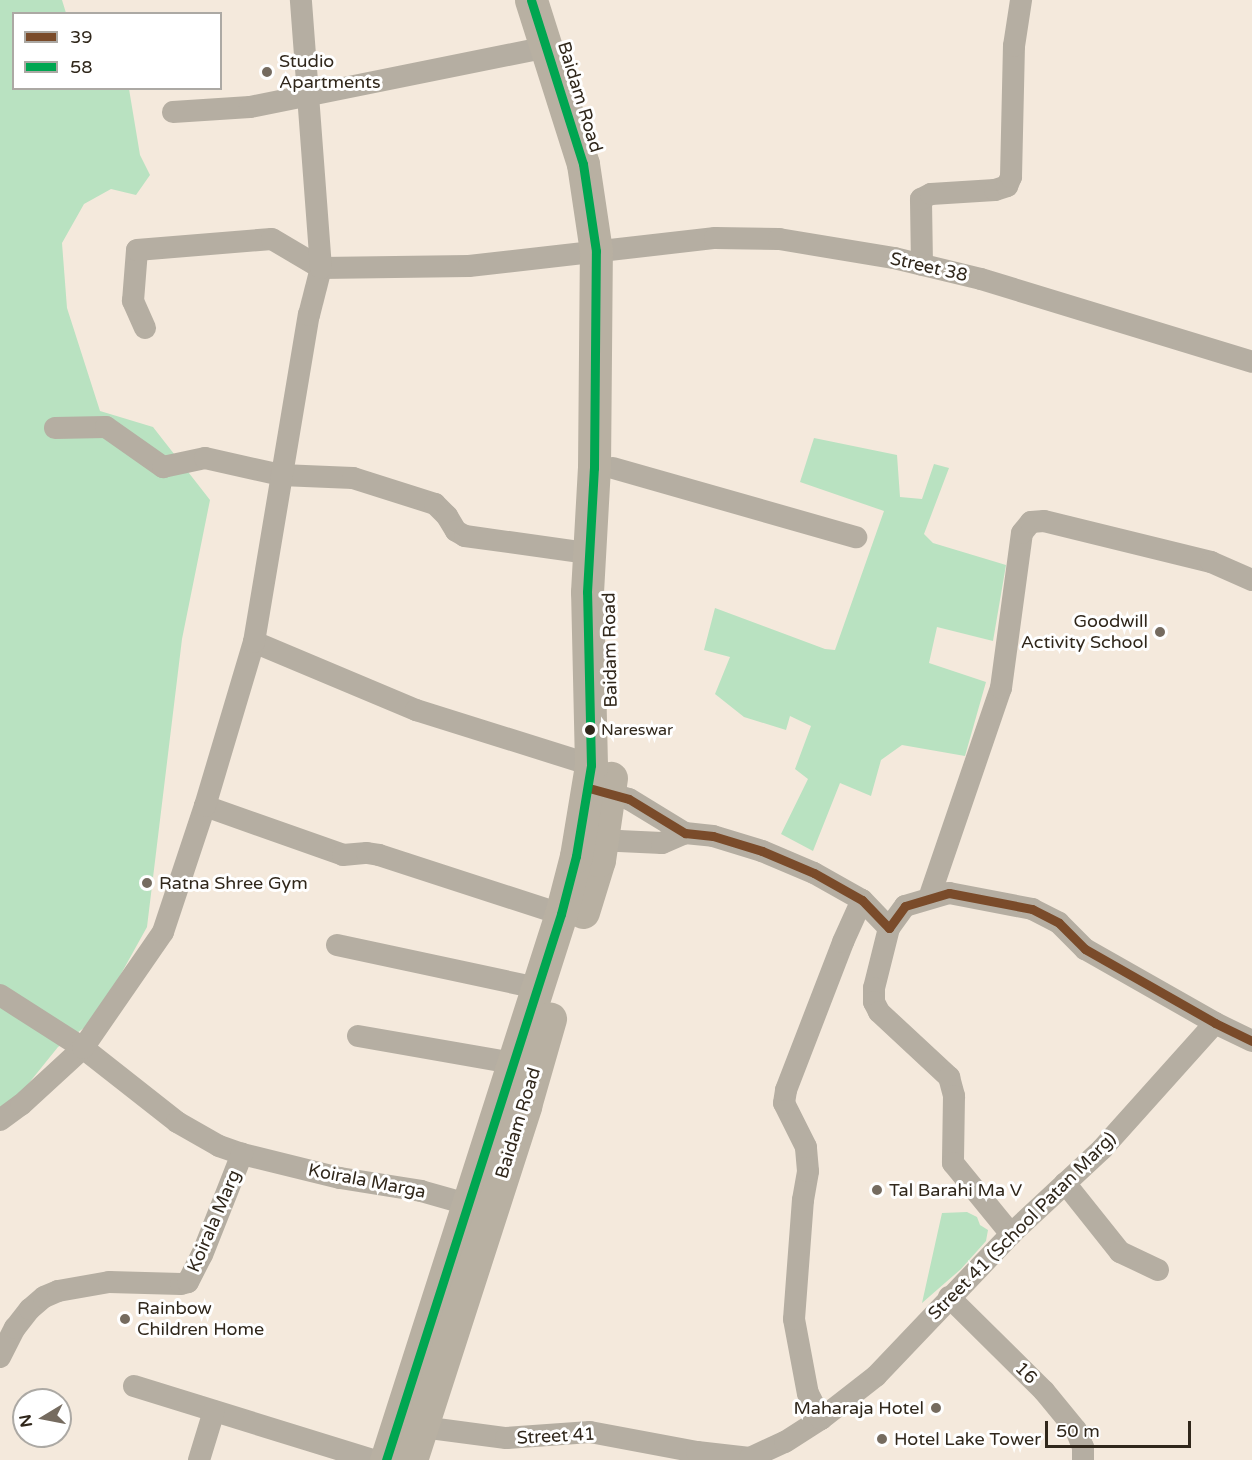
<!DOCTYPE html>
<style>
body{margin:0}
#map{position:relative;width:1252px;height:1460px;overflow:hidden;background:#f4e9dc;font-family:"Varela Round",sans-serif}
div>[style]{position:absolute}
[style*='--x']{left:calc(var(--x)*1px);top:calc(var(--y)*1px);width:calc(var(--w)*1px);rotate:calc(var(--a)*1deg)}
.green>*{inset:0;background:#b9e2c1}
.minor>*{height:22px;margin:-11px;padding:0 11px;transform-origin:11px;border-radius:11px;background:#b5aea2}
.primary>*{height:33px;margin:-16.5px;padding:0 16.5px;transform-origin:16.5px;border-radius:16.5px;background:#b8b0a2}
.bus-1>*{height:9px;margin:-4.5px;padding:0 4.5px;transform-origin:4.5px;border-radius:4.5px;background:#7a4b2a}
.bus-2>*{height:9px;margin:-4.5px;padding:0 4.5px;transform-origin:4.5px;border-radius:4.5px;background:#00a651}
.dots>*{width:16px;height:16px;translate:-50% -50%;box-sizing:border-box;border:3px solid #fff;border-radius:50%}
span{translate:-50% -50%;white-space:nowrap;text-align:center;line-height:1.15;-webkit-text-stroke:6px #fff;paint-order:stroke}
.bus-label{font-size:16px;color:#30271b}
.left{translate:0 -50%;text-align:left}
.poi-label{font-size:18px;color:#30271b}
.right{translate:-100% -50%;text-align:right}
.street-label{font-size:18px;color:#30271b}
.legend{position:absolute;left:12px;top:12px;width:210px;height:78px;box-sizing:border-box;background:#fff;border:2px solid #aca9a4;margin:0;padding:8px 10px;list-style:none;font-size:18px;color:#30271b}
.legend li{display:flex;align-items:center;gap:12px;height:30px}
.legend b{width:30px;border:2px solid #aca9a4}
.north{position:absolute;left:12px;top:1388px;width:60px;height:60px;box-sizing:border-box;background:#fff;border:2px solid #aca9a4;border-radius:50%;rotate:260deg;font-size:16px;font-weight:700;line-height:24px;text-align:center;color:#30271b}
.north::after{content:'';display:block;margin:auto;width:21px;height:27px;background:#756b5f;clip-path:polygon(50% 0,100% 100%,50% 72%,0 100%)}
.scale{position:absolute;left:1045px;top:1421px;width:146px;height:27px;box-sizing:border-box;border:3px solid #30271b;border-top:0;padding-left:8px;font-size:18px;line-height:21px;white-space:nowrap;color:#30271b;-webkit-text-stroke:4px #fff;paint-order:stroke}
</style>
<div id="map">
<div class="green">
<i style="clip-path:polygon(0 0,62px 0,66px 13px,14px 14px,14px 88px,129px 89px,140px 155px,150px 175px,136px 195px,111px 189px,84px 204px,62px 243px,67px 308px,100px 411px,153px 427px,210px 500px,182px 639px,147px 927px,96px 1019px,58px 1047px,4px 1114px,0 1115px)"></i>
<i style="clip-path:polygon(814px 438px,897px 455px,900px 497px,922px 499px,934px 464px,949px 468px,924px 534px,933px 543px,1006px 565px,993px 641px,937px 627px,929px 663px,986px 682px,965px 756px,902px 745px,881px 760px,871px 796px,840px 783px,813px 851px,781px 834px,808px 779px,795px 769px,811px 726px,790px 716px,786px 730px,744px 717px,715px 694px,730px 657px,704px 650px,715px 608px,825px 649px,835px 650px,884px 511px,800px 482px)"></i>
<i style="clip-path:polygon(967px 1212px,977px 1217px,980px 1225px,988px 1230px,986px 1241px,961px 1269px,922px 1303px,942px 1213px)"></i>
</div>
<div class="minor">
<i style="--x:173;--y:112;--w:77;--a:-3.7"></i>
<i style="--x:250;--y:107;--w:303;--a:-11.4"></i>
<i style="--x:922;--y:265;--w:66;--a:-90.9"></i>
<i style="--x:921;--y:199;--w:11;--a:-27"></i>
<i style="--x:931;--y:194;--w:64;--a:-3.6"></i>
<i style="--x:995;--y:190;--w:13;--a:-18"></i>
<i style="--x:1007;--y:186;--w:10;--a:-66"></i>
<i style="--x:1011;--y:177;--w:131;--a:-88.7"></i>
<i style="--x:1014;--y:46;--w:47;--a:-81.3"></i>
<i style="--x:145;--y:328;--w:30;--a:-114"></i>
<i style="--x:133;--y:301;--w:51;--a:-85.5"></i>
<i style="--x:137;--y:250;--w:135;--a:-4.7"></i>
<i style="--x:272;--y:239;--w:57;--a:30.6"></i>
<i style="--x:321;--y:268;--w:148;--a:-0.8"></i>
<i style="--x:469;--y:266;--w:248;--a:-6.5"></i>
<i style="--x:715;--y:238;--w:64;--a:0.9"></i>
<i style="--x:779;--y:239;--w:117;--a:9.4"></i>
<i style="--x:894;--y:258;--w:89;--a:13.6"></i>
<i style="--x:981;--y:279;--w:283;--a:17"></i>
<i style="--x:55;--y:428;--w:51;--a:-1.1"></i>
<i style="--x:106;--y:427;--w:70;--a:35.1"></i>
<i style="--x:163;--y:467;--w:43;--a:-12.1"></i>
<i style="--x:205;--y:458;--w:78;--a:12.6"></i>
<i style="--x:281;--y:475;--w:72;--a:2.4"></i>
<i style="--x:353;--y:478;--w:86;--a:17.6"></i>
<i style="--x:435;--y:504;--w:17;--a:45"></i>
<i style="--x:447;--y:516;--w:17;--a:59"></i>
<i style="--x:456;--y:531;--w:10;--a:29"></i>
<i style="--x:465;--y:536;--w:124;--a:7.9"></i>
<i style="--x:613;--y:468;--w:253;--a:15.9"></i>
<i style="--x:254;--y:642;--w:176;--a:22.8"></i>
<i style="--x:416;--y:710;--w:183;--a:17.4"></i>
<i style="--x:596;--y:789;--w:34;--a:17"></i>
<i style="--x:629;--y:799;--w:66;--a:31.3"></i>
<i style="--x:685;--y:833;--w:28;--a:6"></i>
<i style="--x:713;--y:836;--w:51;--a:17"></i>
<i style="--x:762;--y:851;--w:56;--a:22.9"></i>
<i style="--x:814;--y:873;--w:55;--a:29.4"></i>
<i style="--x:862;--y:900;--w:39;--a:46"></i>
<i style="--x:889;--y:928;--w:27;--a:-54"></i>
<i style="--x:905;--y:906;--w:46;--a:-16.5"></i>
<i style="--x:949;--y:893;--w:85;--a:10.9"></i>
<i style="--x:1032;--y:909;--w:30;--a:27"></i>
<i style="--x:1059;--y:923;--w:37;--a:45"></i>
<i style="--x:1085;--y:949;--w:150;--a:29.6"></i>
<i style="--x:1215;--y:1023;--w:41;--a:25.9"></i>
<i style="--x:205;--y:806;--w:146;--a:19.5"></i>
<i style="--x:343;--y:855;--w:24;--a:-5"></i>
<i style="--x:367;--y:853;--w:12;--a:9"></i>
<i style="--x:379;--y:855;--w:191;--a:18"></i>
<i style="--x:590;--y:836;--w:29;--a:10"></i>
<i style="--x:619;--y:841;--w:43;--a:2.7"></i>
<i style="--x:662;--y:843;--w:25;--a:-23"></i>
<i style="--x:929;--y:898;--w:222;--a:-71.1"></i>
<i style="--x:1001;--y:688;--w:156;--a:-82.3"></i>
<i style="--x:1022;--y:533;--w:14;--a:-51"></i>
<i style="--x:1031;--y:522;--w:13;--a:-4"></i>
<i style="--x:1044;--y:521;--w:172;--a:13.8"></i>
<i style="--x:1211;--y:562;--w:45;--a:23.7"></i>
<i style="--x:889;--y:928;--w:62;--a:104"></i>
<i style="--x:874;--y:988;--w:14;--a:90"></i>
<i style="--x:874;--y:1002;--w:11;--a:63"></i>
<i style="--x:879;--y:1012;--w:96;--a:42.9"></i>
<i style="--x:949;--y:1077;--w:20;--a:75"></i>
<i style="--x:954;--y:1096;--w:67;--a:90.9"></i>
<i style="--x:953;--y:1163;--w:92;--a:50.8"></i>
<i style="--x:337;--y:945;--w:205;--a:12.1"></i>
<i style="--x:0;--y:995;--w:98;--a:32.6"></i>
<i style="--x:83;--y:1048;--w:120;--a:38.2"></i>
<i style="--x:177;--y:1122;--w:48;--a:29.7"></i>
<i style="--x:219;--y:1146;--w:24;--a:19"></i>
<i style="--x:242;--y:1154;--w:101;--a:13.8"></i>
<i style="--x:340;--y:1178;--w:82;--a:9.1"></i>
<i style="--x:421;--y:1191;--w:62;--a:15.8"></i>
<i style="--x:358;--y:1036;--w:156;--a:9.9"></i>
<i style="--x:0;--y:1120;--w:26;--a:-36"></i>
<i style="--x:21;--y:1105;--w:84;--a:-42.6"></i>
<i style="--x:83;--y:1048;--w:141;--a:-55.4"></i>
<i style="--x:163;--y:932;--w:133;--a:-71.6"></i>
<i style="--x:205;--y:806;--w:171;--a:-73.4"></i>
<i style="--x:254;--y:642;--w:332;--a:-80.5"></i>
<i style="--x:309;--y:315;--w:49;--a:-75.7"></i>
<i style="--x:321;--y:268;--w:269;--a:-94.3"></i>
<i style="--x:1065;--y:1183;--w:88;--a:51.4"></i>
<i style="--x:1120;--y:1252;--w:42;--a:25.3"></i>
<i style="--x:949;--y:1297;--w:134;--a:44.7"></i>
<i style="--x:1044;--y:1391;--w:50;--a:50.6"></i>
<i style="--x:1076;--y:1430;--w:18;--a:68"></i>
<i style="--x:1083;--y:1447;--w:13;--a:90"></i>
<i style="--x:0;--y:1357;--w:33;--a:-63"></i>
<i style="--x:15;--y:1328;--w:24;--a:-52"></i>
<i style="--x:30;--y:1309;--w:18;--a:-41"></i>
<i style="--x:44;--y:1297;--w:15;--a:-23"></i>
<i style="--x:58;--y:1291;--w:52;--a:-10"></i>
<i style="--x:109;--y:1282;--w:72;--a:1.6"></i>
<i style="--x:181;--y:1284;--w:7;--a:-16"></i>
<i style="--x:188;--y:1282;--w:30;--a:-63"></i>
<i style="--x:202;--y:1255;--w:109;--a:-68.4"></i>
<i style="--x:134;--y:1386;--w:250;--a:17.2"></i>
<i style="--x:821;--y:1419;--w:28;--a:-117"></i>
<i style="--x:808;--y:1394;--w:76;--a:-100.6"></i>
<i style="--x:794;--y:1319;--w:119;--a:-85.7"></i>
<i style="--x:803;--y:1200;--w:29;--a:-80"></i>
<i style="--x:808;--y:1171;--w:24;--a:-95"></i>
<i style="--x:806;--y:1147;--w:49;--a:-116.6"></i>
<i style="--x:784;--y:1103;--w:13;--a:-81"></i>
<i style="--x:786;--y:1090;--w:159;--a:-68.9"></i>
<i style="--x:843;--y:942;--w:46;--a:-65.7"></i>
<i style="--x:407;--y:1425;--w:100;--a:7.5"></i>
<i style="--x:506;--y:1438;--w:84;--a:-4.1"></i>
<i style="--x:590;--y:1432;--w:109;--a:10.6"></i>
<i style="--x:697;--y:1452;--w:53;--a:6.5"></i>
<i style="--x:750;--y:1458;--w:38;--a:-25"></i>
<i style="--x:785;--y:1442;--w:43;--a:-32.6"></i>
<i style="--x:821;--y:1419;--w:70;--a:-38"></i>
<i style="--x:876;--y:1376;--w:196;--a:-46.4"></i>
<i style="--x:1011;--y:1234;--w:125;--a:-43"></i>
<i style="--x:1102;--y:1149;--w:169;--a:-48.1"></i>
<i style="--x:199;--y:1460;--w:51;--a:-73"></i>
</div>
<div class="primary">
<i style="--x:583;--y:912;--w:54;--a:-72.9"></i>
<i style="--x:599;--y:860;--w:83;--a:-81.7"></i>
<i style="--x:386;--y:1460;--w:573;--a:-72.23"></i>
<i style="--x:561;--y:914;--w:60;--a:-75.5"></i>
<i style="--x:576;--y:856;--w:92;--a:-80.6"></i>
<i style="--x:591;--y:765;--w:173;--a:-91.3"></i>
<i style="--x:587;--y:592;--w:124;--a:-86.8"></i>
<i style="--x:594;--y:468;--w:217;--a:-89.5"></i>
<i style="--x:596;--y:251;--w:88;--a:-98.5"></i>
<i style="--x:583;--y:164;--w:172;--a:-107.6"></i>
<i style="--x:411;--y:1460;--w:372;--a:-72.1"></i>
<i style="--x:525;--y:1106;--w:91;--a:-74"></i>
</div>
<div class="bus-1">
<i style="--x:589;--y:788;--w:41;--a:15.4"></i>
<i style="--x:629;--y:799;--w:66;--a:31.3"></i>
<i style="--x:685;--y:833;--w:28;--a:6"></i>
<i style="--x:713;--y:836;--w:51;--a:17"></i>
<i style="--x:762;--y:851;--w:56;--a:22.9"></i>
<i style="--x:814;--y:873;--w:55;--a:29.4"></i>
<i style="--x:862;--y:900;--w:39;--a:46"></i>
<i style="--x:889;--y:928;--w:27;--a:-54"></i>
<i style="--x:905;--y:906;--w:46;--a:-16.5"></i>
<i style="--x:949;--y:893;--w:85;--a:10.9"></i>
<i style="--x:1032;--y:909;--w:30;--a:27"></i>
<i style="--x:1059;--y:923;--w:37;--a:45"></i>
<i style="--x:1085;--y:949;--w:150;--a:29.6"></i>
<i style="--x:1215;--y:1023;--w:41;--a:25.9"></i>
</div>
<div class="bus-2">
<i style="--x:386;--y:1460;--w:573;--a:-72.23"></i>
<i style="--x:561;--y:914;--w:60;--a:-75.5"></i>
<i style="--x:576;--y:856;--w:92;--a:-80.6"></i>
<i style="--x:591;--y:765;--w:173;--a:-91.3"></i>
<i style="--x:587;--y:592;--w:124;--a:-86.8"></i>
<i style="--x:594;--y:468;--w:217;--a:-89.5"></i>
<i style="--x:596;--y:251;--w:88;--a:-98.5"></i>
<i style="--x:583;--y:164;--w:172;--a:-107.6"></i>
</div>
<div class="dots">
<i style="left:267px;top:72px;background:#756b5f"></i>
<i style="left:1160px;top:632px;background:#756b5f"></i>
<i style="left:590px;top:730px;background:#30271b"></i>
<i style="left:147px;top:883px;background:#756b5f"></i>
<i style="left:877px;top:1190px;background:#756b5f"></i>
<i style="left:125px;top:1319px;background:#756b5f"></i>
<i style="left:936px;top:1408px;background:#756b5f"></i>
<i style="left:882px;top:1439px;background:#756b5f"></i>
</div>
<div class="bus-label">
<span class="left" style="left:601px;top:730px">Nareswar</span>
</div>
<div class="poi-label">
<span class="left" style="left:279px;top:72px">Studio<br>Apartments</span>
<span class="right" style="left:1148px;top:632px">Goodwill<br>Activity School</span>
<span class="left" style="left:159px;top:883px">Ratna Shree Gym</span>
<span class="left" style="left:889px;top:1190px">Tal Barahi Ma V</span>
<span class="left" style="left:137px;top:1319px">Rainbow<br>Children Home</span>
<span class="right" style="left:924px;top:1408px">Maharaja Hotel</span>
<span class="left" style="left:894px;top:1439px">Hotel Lake Tower</span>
</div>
<div class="street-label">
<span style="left:580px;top:97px;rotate:73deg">Baidam Road</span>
<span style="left:929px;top:267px;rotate:13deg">Street 38</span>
<span style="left:610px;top:650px;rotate:-91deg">Baidam Road</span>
<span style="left:518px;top:1123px;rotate:-73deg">Baidam Road</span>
<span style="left:367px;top:1181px;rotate:11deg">Koirala Marga</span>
<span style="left:214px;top:1221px;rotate:-67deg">Koirala Marg</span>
<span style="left:1022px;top:1226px;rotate:-45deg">Street 41 (School Patan Marg)</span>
<span style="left:1026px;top:1373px;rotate:45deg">16</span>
<span style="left:556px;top:1436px;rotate:-3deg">Street 41</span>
</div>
<ul class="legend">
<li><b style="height:8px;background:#7a4b2a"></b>39</li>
<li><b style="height:8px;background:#00a651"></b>58</li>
</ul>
<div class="north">N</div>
<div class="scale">50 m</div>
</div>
